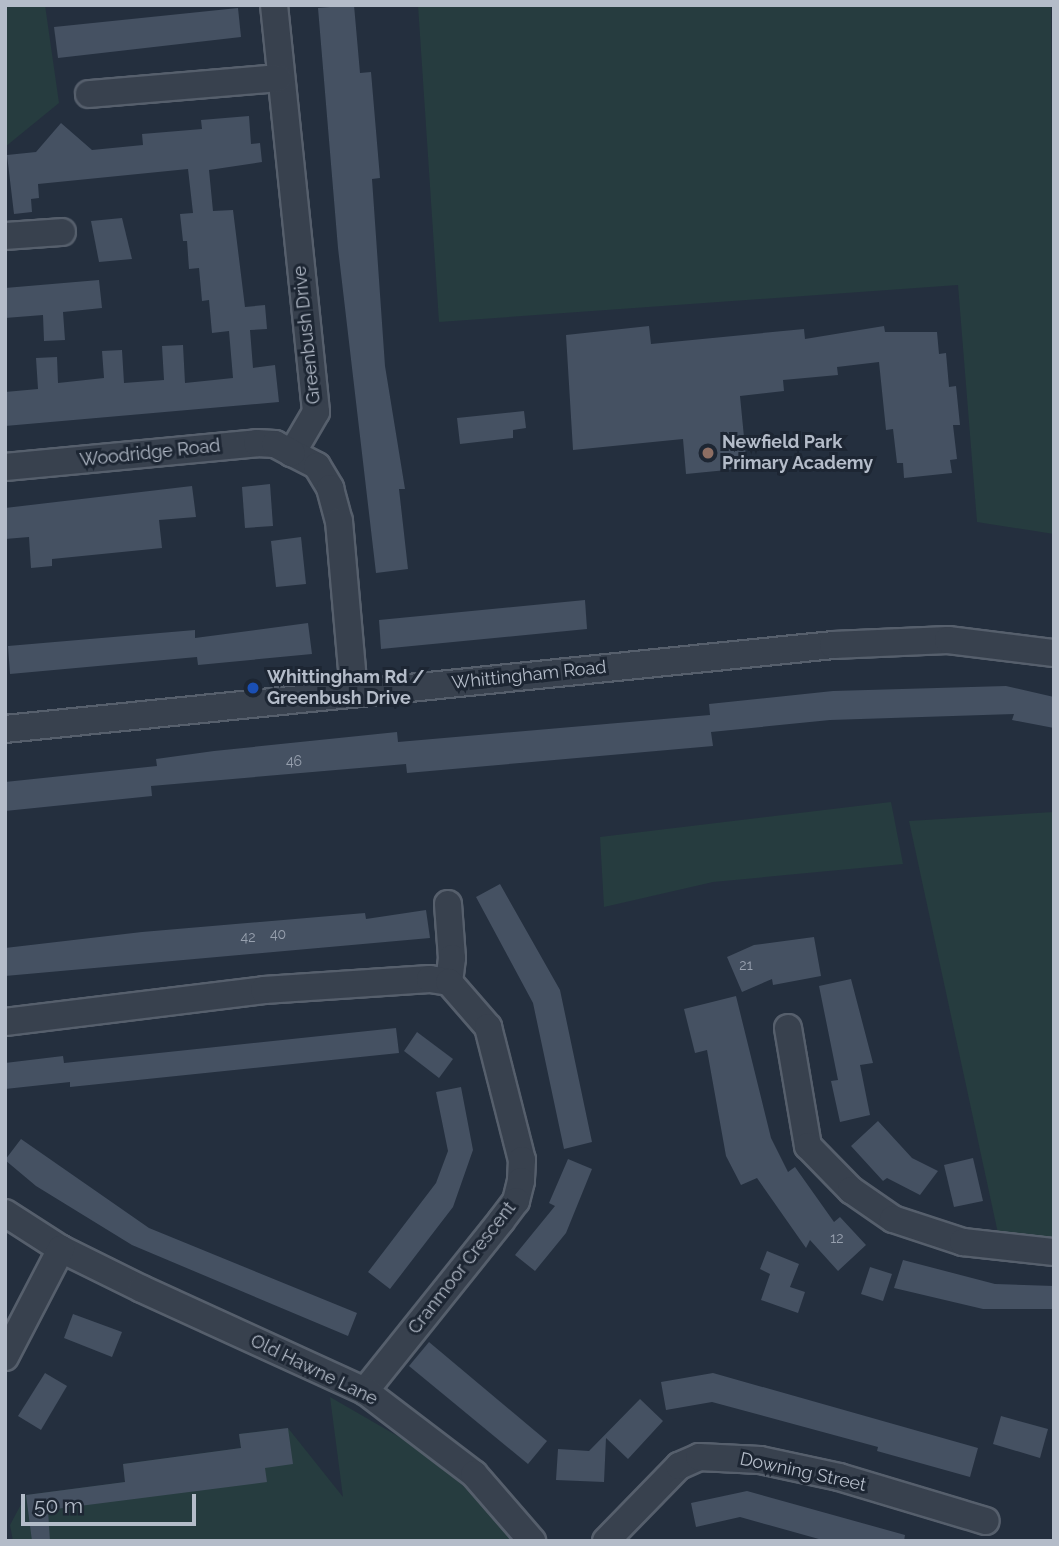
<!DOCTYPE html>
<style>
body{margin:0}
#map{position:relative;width:1059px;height:1546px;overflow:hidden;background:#242f3e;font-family:Raleway,sans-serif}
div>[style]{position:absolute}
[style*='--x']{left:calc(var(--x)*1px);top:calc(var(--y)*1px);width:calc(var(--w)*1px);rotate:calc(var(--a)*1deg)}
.green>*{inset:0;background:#263c3f}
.building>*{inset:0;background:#455162}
.roads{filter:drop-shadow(2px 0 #565f6c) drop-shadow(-2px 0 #565f6c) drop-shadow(0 2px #565f6c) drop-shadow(0 -2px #565f6c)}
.street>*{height:26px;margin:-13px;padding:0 13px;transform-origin:13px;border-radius:13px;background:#38414e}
.dots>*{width:19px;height:19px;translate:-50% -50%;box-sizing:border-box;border:4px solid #1d2633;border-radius:50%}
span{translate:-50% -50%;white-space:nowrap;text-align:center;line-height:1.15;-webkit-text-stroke:6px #1d2633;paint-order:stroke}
.number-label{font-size:14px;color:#98a1af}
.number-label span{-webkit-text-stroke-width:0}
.street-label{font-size:18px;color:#b4bcc9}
.poi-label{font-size:18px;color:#b4bcc9;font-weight:700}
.left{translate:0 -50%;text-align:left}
.frame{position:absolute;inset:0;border:7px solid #b4bcc9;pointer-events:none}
.scale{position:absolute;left:21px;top:1494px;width:175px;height:32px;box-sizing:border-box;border:4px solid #b4bcc9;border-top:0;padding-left:9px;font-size:21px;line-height:24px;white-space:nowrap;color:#b4bcc9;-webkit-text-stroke:5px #1d2633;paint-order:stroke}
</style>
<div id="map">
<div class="green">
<i style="clip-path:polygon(5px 5px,45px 5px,59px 103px,5px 147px)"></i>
<i style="clip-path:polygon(418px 5px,1051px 5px,1054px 534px,977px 522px,958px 285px,439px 322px)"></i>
<i style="clip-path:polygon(891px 802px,903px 864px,713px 882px,604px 907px,600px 837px)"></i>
<i style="clip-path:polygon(1054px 812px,1054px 1242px,999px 1238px,909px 821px)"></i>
<i style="clip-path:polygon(330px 1397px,427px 1453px,493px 1513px,515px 1541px,13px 1541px,10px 1525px,26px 1495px,125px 1482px,123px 1464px,241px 1448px,239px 1434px,288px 1428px,343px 1497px)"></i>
</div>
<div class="building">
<i style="clip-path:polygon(354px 5px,360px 73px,371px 72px,380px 178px,372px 179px,385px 366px,405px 489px,399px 489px,408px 569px,376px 573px,338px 248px,318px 8px)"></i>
<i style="clip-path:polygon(238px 8px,241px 37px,58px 58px,54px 27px)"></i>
<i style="clip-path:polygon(249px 116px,251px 144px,260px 143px,262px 162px,209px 170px,213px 211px,233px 210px,245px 307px,265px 305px,267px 329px,250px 330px,253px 368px,275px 365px,279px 402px,5px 426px,5px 392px,38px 389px,36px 358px,57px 357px,58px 383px,104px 378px,102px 351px,122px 350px,124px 383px,164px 380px,162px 346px,183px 345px,185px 383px,233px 378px,229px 331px,212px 333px,209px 300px,202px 301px,199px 268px,189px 269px,187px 241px,183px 241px,180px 214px,193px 213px,188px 169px,38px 184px,39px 198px,31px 199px,32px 212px,14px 214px,7px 155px,36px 152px,61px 123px,92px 150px,143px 145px,142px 134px,202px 129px,201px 120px)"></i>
<i style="clip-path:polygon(122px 218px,132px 259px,99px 262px,91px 221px)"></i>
<i style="clip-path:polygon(99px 280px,102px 308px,63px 312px,65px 340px,44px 341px,43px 315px,5px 318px,5px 288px)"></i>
<i style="clip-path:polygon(649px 326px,651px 344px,804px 329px,805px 339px,884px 326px,885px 332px,937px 332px,939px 354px,946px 353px,949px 387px,956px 386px,960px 425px,953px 425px,957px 459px,950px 460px,952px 473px,904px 478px,903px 463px,897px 463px,893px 429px,886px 430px,879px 362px,837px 367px,838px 375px,783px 380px,784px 391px,740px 396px,747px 468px,686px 474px,683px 439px,573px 450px,566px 335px)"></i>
<i style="clip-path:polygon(524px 411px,526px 428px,513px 430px,513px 438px,460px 444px,457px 418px)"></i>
<i style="clip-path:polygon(270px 484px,273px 526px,245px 528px,242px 487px)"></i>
<i style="clip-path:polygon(192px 486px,196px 517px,159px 520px,162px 548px,52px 559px,52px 566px,31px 568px,29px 537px,5px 539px,5px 508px)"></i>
<i style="clip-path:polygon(301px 537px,306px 584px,276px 587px,271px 541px)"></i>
<i style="clip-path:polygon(585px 600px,587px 629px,381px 649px,379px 620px)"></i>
<i style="clip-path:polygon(308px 623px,312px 654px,198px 665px,197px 657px,10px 674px,8px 646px,195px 630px,195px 638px)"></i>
<i style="clip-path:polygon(1006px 686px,1054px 697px,1054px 728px,1012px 720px,1014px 714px,830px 720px,711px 732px,713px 746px,407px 773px,406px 764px,151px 786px,152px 796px,5px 811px,5px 782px,157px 766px,156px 759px,214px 751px,397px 732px,398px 742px,710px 715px,709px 704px,833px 691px)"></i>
<i style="clip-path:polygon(500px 884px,560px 990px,592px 1142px,564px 1149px,533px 1003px,476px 897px)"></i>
<i style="clip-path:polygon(426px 910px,430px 938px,5px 976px,5px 948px,142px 932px,365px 913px,366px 919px)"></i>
<i style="clip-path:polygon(814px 937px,821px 976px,773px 985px,772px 979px,742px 992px,727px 957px,754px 945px)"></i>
<i style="clip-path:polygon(851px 979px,873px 1063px,860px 1065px,870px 1115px,840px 1122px,831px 1081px,838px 1080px,819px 986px)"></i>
<i style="clip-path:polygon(736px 996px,771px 1138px,788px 1172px,795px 1167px,834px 1222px,840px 1217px,866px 1245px,838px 1271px,810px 1240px,806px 1248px,757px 1178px,741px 1185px,726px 1156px,707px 1050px,695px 1053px,684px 1009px)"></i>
<i style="clip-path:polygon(396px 1028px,399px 1053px,70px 1087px,70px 1082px,5px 1089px,5px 1063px,63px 1056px,64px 1063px)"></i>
<i style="clip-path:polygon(417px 1032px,453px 1059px,439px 1078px,404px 1051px)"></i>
<i style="clip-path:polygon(461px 1087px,473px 1150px,453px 1207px,390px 1289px,368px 1272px,436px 1183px,448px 1151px,436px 1092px)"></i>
<i style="clip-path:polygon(878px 1121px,912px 1158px,938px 1171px,920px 1195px,887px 1178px,883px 1181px,851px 1146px)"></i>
<i style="clip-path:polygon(21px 1139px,149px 1228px,357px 1313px,348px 1336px,132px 1245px,36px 1186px,5px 1160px)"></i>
<i style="clip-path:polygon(973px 1158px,983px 1201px,954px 1207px,944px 1165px)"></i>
<i style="clip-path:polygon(568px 1159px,592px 1169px,566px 1233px,535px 1271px,515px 1255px,555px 1206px,549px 1203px)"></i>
<i style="clip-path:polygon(767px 1251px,799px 1264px,790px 1287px,805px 1292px,798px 1313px,761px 1300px,770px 1274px,760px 1269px)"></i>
<i style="clip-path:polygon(903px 1260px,995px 1284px,1054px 1286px,1054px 1309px,983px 1309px,894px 1288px)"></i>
<i style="clip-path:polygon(870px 1267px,892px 1274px,883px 1301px,861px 1294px)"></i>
<i style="clip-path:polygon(73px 1314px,122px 1332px,112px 1357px,64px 1338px)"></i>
<i style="clip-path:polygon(429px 1342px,547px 1441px,528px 1464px,409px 1366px)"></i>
<i style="clip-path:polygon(45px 1373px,67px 1386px,41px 1430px,18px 1416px)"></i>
<i style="clip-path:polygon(713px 1373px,978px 1448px,970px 1477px,877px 1451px,878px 1447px,712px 1402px,666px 1410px,661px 1382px)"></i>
<i style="clip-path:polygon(640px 1399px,663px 1421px,628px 1459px,606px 1438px,604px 1482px,556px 1480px,558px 1449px,589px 1451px)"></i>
<i style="clip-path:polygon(1001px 1416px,1048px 1429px,1040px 1458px,993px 1444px)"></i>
<i style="clip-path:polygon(288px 1428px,293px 1464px,265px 1468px,267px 1482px,48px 1510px,50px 1541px,32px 1541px,26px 1495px,125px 1482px,123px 1464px,241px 1448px,239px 1434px)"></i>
<i style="clip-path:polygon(747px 1491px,905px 1535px,904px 1541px,826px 1541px,740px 1517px,696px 1527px,691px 1503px)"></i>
</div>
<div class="roads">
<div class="street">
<i style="--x:274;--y:5;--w:409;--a:84.1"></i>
<i style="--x:316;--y:412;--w:48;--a:120.3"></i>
<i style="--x:292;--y:453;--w:28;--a:27"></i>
<i style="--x:317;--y:466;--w:26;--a:59"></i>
<i style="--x:330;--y:488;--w:34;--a:75"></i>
<i style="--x:339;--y:521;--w:173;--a:85"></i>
<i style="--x:89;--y:94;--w:190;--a:-4.8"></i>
<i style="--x:5;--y:236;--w:57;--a:-4"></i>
<i style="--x:5;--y:467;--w:253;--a:-5.4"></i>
<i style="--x:257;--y:443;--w:18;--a:3"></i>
<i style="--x:275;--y:444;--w:19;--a:28"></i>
<i style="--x:5;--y:729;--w:832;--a:-5.79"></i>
<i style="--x:833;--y:645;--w:115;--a:-2.5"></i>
<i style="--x:948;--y:640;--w:107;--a:7"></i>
<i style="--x:448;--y:904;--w:54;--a:85.8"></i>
<i style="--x:452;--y:958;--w:24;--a:97"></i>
<i style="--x:5;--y:1022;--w:261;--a:-7"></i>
<i style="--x:264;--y:990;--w:166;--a:-3.8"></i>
<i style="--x:430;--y:979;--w:19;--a:9"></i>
<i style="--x:449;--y:982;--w:60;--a:49.1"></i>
<i style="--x:488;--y:1027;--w:137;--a:75.7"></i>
<i style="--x:522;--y:1160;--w:21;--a:93"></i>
<i style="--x:521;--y:1181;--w:21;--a:104"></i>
<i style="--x:516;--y:1201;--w:25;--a:127"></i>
<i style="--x:501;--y:1221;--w:218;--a:128.7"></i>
<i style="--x:788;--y:1028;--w:120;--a:80.4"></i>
<i style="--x:808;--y:1146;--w:62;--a:45.7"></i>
<i style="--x:851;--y:1190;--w:51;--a:34.6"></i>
<i style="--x:893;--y:1219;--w:74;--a:18.2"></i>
<i style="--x:963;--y:1242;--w:92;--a:6.3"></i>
<i style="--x:5;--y:1213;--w:67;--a:32.7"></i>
<i style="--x:61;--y:1249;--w:90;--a:26.3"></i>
<i style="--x:142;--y:1289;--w:245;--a:24.6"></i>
<i style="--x:365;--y:1391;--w:137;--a:37.3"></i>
<i style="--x:474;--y:1474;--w:89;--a:49.1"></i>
<i style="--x:5;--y:1357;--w:122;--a:-62.6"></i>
<i style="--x:606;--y:1541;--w:105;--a:-45.8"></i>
<i style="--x:679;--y:1466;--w:22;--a:-24"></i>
<i style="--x:699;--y:1457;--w:61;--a:2.8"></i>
<i style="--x:760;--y:1460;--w:81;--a:12.1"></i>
<i style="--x:839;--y:1477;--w:153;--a:16.7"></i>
</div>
</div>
<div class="dots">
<i style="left:708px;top:453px;background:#8d6e63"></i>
<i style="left:253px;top:688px;background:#1a4fb4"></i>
</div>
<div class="number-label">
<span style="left:294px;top:761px">46</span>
<span style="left:278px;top:934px">40</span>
<span style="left:248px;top:937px">42</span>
<span style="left:746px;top:965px">21</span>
<span style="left:837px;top:1238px">12</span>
</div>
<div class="street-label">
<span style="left:307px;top:335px;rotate:-96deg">Greenbush Drive</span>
<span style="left:150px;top:453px;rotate:-6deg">Woodridge Road</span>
<span style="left:529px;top:675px;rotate:-6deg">Whittingham Road</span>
<span style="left:462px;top:1268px;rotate:-52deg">Cranmoor Crescent</span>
<span style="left:314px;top:1370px;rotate:26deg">Old Hawne Lane</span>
<span style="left:803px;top:1472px;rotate:12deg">Downing Street</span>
</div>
<div class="poi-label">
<span class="left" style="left:722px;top:453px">Newfield Park<br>Primary Academy</span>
<span class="left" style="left:267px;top:688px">Whittingham Rd /<br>Greenbush Drive</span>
</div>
<div class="frame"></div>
<div class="scale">50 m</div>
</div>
